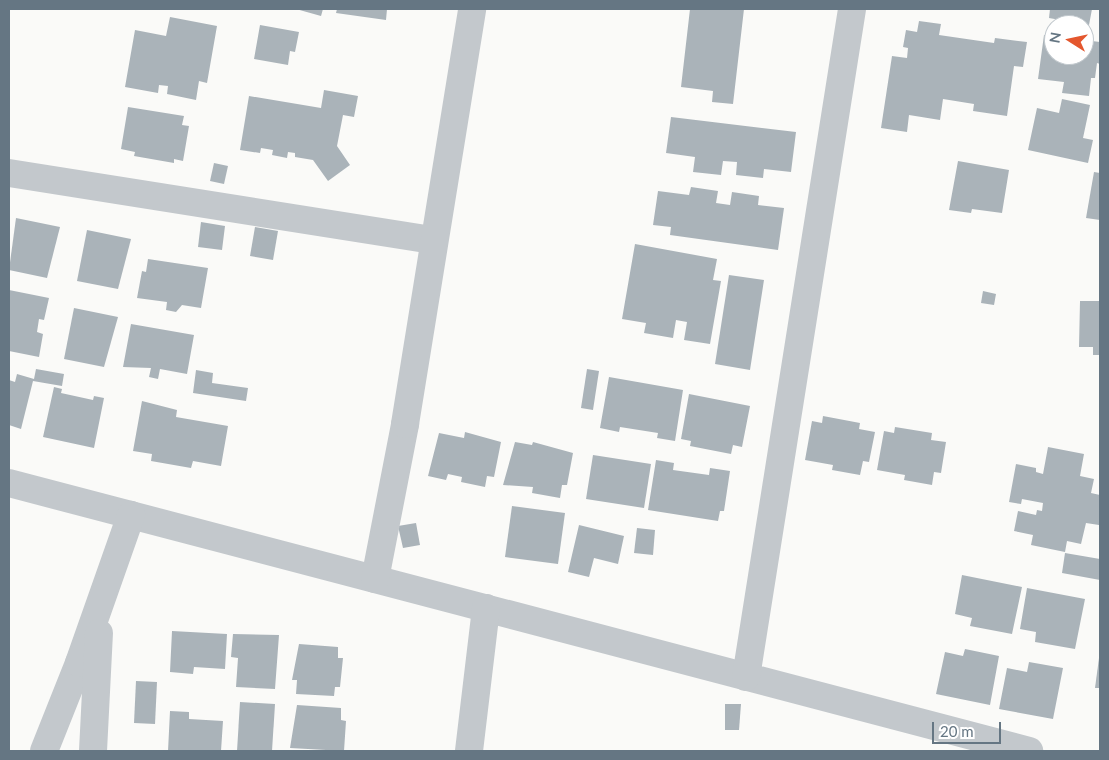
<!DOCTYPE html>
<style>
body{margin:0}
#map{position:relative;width:1109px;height:760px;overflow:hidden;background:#fafaf8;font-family:Lato,sans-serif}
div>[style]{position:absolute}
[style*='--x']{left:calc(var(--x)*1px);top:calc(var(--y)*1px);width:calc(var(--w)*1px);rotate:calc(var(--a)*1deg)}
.building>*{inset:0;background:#aab3b9}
.minor>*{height:28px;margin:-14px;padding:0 14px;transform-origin:14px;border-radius:14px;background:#c3c8cc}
span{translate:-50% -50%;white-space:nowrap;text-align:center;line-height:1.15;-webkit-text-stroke:5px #fff;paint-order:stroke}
.frame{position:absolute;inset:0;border:10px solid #657683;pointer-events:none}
.north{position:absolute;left:1044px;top:15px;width:50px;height:50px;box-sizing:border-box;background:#fff;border:1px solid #c1c8cd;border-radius:50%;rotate:280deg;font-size:14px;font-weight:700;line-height:20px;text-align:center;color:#657683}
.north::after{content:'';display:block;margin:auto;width:18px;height:22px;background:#e4572e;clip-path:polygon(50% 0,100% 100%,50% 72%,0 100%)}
.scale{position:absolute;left:932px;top:722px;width:69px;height:22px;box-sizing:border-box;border:2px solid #657683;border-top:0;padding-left:6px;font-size:15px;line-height:18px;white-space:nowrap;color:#657683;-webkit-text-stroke:4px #fff;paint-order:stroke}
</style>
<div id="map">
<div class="building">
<i style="clip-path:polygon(296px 9px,323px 9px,321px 16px)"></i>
<i style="clip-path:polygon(337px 9px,387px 9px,386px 20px,336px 13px)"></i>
<i style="clip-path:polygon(690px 9px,744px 9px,733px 104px,712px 102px,713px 91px,681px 87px)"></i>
<i style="clip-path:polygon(1050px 9px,1092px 9px,1089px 25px,1049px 18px)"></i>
<i style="clip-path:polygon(170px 17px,217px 26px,207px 83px,199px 81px,196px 100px,167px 94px,168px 86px,159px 85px,158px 93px,125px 87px,135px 30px,166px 36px)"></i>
<i style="clip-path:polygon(919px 21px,941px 24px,939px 35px,994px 43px,995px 38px,1027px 42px,1023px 67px,1014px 66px,1007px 116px,973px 111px,974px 104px,943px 99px,940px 120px,909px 115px,907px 132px,881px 128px,892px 56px,907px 58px,908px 48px,903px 47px,906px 30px,917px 32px)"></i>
<i style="clip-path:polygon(260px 25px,299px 32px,295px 52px,290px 51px,288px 65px,254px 59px)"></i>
<i style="clip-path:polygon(1044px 35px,1054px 36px,1054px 55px,1084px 55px,1084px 40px,1100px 42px,1100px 64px,1097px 63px,1095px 78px,1091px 78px,1089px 96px,1062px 93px,1064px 82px,1038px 79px)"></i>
<i style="clip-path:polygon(324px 90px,358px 96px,354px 117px,343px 115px,337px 146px,350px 165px,328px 181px,313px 160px,295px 157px,295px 153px,288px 152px,287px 158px,272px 155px,273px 150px,261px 148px,260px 153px,240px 150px,249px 96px,321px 108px)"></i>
<i style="clip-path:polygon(1062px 99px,1090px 105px,1083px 138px,1093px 140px,1088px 163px,1028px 150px,1037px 108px,1059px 113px)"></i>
<i style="clip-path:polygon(128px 107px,184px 116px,182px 125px,189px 126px,183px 161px,174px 159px,174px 163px,134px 156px,135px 152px,121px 149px)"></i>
<i style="clip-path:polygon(671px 117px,796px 132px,791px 172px,764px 169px,763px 178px,736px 175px,737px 162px,723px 161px,721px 175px,693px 172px,695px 157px,666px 153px)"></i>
<i style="clip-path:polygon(958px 161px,1009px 170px,1002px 213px,972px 209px,971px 213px,949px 210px)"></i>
<i style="clip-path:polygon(214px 163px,228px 166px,224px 184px,210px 181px)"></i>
<i style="clip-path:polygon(1094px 172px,1100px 173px,1100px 220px,1086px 218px)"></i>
<i style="clip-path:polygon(691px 187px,718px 191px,716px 203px,730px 205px,732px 192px,759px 196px,758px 205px,784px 208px,778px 250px,670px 235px,671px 227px,653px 225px,658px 191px,689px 195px)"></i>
<i style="clip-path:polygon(16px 218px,60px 227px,47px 278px,9px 270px)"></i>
<i style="clip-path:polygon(201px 222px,225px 226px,222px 250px,198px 247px)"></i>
<i style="clip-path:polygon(255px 227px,278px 231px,273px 260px,250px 256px)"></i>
<i style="clip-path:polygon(87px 230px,131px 239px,118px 289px,77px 281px)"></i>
<i style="clip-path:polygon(635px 244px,717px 259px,713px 280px,721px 281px,710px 344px,684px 340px,687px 322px,676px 320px,673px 338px,644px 333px,646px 323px,622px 319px)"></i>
<i style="clip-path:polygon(148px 259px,208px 268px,201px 308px,182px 305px,176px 312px,166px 310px,167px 302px,137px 298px,142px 271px,146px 272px)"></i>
<i style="clip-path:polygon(729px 275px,764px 280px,750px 370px,715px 364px)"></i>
<i style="clip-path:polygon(9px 290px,49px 298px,44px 320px,39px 319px,37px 332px,43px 334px,39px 357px,9px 351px)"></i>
<i style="clip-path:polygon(983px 291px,996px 294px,994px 305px,981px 303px)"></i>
<i style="clip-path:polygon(1080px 301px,1100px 301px,1100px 355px,1093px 355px,1093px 347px,1079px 347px)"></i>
<i style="clip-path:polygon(74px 308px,118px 317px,104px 367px,64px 359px)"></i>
<i style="clip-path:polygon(131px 324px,194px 335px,187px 374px,160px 369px,158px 379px,149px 377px,151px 368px,123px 367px)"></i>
<i style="clip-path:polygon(36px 369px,64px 374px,62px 386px,33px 381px,21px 429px,9px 425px,9px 380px,15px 382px,17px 374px,34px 379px)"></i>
<i style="clip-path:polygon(587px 369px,599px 371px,593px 410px,581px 408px)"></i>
<i style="clip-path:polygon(196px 370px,213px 373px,212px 383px,248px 388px,246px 401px,193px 393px)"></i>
<i style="clip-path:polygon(609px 377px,683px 390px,675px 441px,657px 438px,658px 433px,620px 427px,619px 432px,600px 428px)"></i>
<i style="clip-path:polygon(54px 387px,62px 389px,61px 393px,93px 400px,94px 396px,104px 398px,94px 448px,43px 437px)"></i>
<i style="clip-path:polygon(689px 394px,750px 406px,742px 447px,733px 445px,731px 454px,690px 446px,691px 441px,681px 439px)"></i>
<i style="clip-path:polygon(142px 401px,177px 410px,176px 417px,228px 426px,221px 466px,193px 461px,191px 468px,151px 461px,152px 454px,133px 451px)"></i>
<i style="clip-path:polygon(823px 416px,860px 423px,859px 429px,875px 432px,869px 462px,863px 461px,860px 475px,832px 470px,833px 465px,805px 460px,812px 421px,822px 423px)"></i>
<i style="clip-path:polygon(895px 427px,932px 433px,931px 440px,946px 442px,941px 473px,934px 472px,932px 485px,904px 480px,905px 475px,877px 470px,884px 431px,894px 433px)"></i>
<i style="clip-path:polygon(465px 432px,501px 442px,494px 477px,487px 476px,485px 487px,461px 482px,462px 477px,448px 474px,446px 480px,428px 476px,439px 433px,464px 438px)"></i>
<i style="clip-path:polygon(515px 442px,532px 445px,533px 442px,573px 453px,567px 485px,562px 485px,560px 498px,532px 493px,533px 487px,503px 485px)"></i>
<i style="clip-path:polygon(1048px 447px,1084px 454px,1080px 476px,1094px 479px,1091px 493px,1100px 495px,1099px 525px,1086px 523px,1081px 544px,1067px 541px,1065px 552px,1031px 545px,1033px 535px,1014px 531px,1018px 511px,1036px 515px,1037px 510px,1042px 511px,1043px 503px,1022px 499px,1021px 504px,1009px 502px,1016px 464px,1036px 468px,1036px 472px,1043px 474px)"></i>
<i style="clip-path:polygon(593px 455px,651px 464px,644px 508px,586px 499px)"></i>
<i style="clip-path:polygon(656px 460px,674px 463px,673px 470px,709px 475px,710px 468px,730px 471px,724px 511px,720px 511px,718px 521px,648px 510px)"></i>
<i style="clip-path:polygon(512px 506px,565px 513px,558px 564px,505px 557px)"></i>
<i style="clip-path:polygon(416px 523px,420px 545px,403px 548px,398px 526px)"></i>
<i style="clip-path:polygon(579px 525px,624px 536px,618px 564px,594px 558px,589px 577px,568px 572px)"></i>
<i style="clip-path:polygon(637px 528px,655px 530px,653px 555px,634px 553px)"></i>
<i style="clip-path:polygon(1065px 553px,1100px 559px,1100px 580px,1062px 573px)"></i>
<i style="clip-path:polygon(962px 575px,1022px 587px,1012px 634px,970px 626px,972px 618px,955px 614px)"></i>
<i style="clip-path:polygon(1027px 588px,1085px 599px,1075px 649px,1035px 642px,1036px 632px,1020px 629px)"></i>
<i style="clip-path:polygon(172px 631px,227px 634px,225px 669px,194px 667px,193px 674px,170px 672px)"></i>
<i style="clip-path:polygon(233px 634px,279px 635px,275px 689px,236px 687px,238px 658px,231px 657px)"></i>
<i style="clip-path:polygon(299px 644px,338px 647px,338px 658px,343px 658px,340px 687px,335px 687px,334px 696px,296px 694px,297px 680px,292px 680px)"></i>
<i style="clip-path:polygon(965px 649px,999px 656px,990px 705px,936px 694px,945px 652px,963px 656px)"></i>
<i style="clip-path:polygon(1099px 658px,1100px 658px,1100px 688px,1095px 688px)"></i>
<i style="clip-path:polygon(1029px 662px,1063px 668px,1053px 719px,999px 709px,1007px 668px,1027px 672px)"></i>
<i style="clip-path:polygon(136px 681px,157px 682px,155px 724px,134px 723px)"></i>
<i style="clip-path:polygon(240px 702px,275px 704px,272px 751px,237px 751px)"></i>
<i style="clip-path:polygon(725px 704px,741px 704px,739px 730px,725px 730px)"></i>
<i style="clip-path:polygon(297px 705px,341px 708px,341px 720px,346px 721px,344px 751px,290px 748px)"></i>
<i style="clip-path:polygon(170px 711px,189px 712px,189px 719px,223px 721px,221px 751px,168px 751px)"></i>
</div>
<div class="minor">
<i style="--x:9;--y:173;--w:430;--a:9"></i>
<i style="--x:9;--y:483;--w:1055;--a:14.72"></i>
<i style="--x:375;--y:579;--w:158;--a:-79"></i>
<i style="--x:405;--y:424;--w:420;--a:-80.8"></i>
<i style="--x:746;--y:677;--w:676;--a:-80.98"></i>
<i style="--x:44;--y:751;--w:95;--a:-68.3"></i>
<i style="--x:79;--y:663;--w:157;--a:-70.6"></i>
<i style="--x:93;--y:751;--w:118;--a:-87.1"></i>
<i style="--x:469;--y:751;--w:144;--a:-83.2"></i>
</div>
<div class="frame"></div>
<div class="north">N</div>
<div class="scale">20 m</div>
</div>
